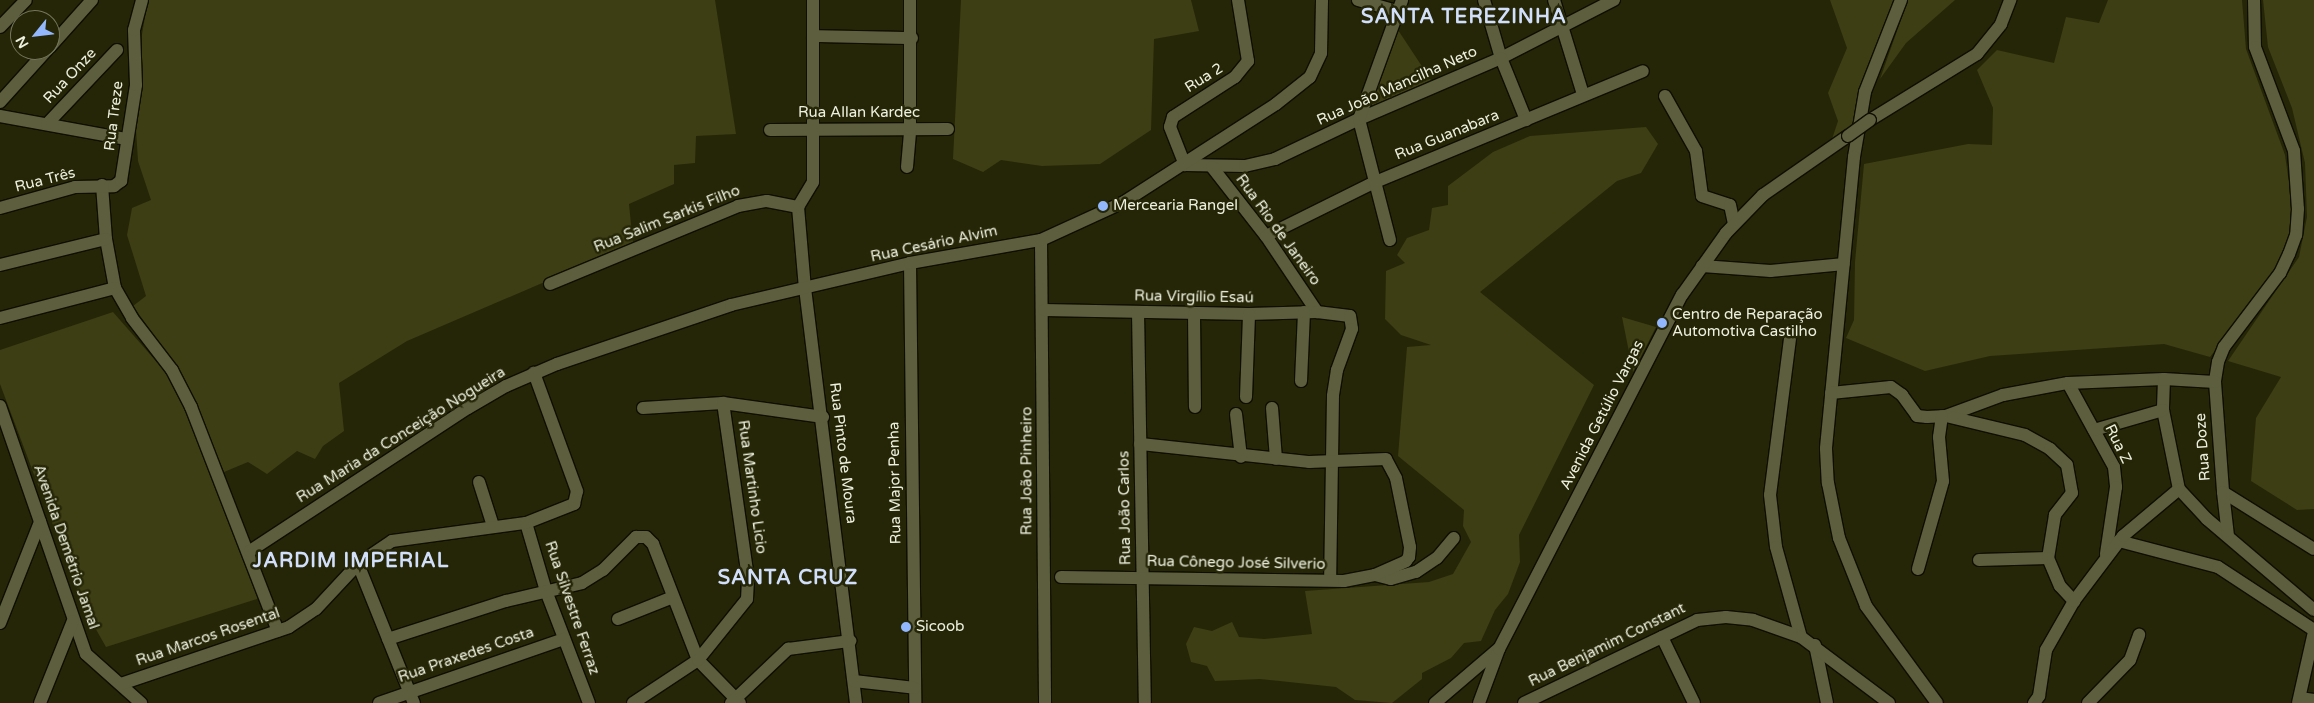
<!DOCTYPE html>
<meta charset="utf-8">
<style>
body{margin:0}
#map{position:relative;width:2314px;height:703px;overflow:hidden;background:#252607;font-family:"Varela Round",sans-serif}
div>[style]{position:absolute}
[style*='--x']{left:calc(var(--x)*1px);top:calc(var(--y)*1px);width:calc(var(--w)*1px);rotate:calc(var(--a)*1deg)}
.green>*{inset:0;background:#3e3e14}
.roads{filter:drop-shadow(1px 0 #0f0e00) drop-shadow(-1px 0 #0f0e00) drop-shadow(0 1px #0f0e00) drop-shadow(0 -1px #0f0e00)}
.minor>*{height:12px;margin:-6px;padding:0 6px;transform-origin:6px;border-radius:6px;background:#5c5e3e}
.bridges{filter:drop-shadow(1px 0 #0f0e00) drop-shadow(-1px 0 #0f0e00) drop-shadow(0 1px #0f0e00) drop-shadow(0 -1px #0f0e00)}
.minor-bridge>*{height:12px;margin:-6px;padding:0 6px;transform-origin:6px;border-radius:6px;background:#5c5e3e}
.dots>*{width:14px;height:14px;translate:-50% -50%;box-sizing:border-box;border:2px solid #252607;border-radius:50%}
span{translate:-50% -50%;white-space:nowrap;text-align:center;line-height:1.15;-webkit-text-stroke:5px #252607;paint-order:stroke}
.street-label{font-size:15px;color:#eef0de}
.poi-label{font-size:15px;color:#eef0de}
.left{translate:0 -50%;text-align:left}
.district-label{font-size:20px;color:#d1dffa;font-weight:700;letter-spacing:1px}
.north{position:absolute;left:10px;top:10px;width:50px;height:50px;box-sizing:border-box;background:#252607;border:1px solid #75775d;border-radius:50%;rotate:241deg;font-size:14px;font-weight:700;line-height:20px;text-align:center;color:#eef0de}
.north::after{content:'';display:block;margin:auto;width:18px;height:22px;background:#93b7fd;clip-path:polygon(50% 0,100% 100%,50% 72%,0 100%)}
</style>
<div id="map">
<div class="green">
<i style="clip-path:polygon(148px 0,715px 0,736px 134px,696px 136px,695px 163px,674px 165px,674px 184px,629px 204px,633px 244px,407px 341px,339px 383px,344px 431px,323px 446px,315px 459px,297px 451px,267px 474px,248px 462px,224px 472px,183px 376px,133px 306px,146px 296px,127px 235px,132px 208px,151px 200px,138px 161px,136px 130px,130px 128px,141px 85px,141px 40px)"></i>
<i style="clip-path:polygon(961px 0,1191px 0,1199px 31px,1154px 39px,1151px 130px,1100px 164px,1042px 166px,1001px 160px,983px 172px,953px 159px)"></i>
<i style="clip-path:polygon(1830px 0,1896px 0,1867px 71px,1851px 129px,1832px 139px,1838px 121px,1828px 93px,1847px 48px)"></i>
<i style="clip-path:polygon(1908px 0,1955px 0,1906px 43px,1880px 79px)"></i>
<i style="clip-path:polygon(2108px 0,2242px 0,2246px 49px,2285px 155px,2293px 211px,2287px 248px,2266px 285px,2210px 357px,2164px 344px,1990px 356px,1925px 371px,1846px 338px,1854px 320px,1855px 262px,1864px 164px,1968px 144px,1992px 145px,1993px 108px,1977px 70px,1997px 50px,2054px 63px,2066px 17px,2099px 23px)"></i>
<i style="clip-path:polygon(2263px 0,2314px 0,2314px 509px,2297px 510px,2251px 481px,2256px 418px,2281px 377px,2228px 361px,2299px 257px,2307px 217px,2305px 163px,2292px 108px,2268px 47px)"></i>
<i style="clip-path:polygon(1398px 30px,1431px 80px,1366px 112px)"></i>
<i style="clip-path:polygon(1646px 127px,1658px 144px,1641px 173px,1617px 181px,1480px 292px,1594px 385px,1519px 535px,1520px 562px,1508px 594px,1495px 610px,1481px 641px,1464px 643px,1451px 658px,1422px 673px,1422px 679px,1392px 703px,1355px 700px,1336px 687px,1260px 679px,1215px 681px,1207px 666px,1191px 662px,1186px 644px,1194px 627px,1212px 631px,1232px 622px,1239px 637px,1264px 639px,1312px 634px,1305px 591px,1429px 582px,1453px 574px,1471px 542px,1463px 526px,1464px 510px,1398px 456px,1407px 347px,1431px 345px,1401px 335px,1385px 319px,1386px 271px,1405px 263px,1397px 255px,1407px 238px,1429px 230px,1432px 208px,1448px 205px,1448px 186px,1493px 152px,1530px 136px)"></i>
<i style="clip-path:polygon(113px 312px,176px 384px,260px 598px,106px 647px,85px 610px,0 384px,0 350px)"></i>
<i style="clip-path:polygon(1622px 317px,1656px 327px,1633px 372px)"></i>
</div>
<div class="roads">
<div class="minor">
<i style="--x:1238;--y:0;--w:62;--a:80.7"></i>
<i style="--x:1248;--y:61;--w:21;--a:129"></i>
<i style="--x:1235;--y:77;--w:74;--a:147.2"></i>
<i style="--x:1173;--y:117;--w:10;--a:107"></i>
<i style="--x:1170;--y:127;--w:41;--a:68.5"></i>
<i style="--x:1185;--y:165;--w:60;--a:1"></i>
<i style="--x:1245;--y:166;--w:31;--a:-13"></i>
<i style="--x:1275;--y:159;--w:93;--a:-25.5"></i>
<i style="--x:1359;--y:119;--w:155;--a:-23.2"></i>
<i style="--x:1501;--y:58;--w:127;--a:-27.2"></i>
<i style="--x:1358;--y:0;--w:44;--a:15.9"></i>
<i style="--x:1484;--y:0;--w:60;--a:73.7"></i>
<i style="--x:1501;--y:58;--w:67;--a:68"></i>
<i style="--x:1554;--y:0;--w:98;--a:72.9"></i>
<i style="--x:1901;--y:0;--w:99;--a:111.4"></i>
<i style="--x:1865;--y:92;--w:66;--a:99.6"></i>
<i style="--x:1854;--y:157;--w:293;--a:95.5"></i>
<i style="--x:1826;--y:449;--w:34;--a:87"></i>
<i style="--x:1828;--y:483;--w:56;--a:78.7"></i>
<i style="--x:1839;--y:538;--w:73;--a:68.3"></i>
<i style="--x:1866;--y:606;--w:120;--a:53.8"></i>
<i style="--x:2254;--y:0;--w:47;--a:88.8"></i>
<i style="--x:2255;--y:47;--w:111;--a:69.4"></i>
<i style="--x:2294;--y:151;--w:58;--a:86.1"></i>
<i style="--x:2298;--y:209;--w:26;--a:94"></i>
<i style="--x:2296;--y:235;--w:20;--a:110"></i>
<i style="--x:2289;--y:254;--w:21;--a:115"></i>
<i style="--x:2280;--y:273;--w:93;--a:127.1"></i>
<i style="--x:2224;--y:347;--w:16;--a:112"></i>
<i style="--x:2218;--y:362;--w:20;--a:99"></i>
<i style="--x:2215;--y:382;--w:110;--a:85.8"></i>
<i style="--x:2223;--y:492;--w:107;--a:32.1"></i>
<i style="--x:0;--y:27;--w:37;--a:-46"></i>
<i style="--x:813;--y:36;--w:99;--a:1.2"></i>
<i style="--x:50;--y:47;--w:63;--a:-48.2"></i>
<i style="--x:1665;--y:96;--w:63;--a:60.6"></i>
<i style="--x:1696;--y:151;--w:45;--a:82.4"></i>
<i style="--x:1702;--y:196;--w:29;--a:18"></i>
<i style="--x:1730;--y:205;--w:19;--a:78"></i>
<i style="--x:0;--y:102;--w:70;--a:-47.9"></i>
<i style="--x:0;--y:116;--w:129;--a:10.3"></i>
<i style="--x:1870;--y:120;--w:126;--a:-31.7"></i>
<i style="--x:1977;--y:54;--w:38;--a:-51"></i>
<i style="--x:2001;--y:24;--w:26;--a:-69"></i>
<i style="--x:47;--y:124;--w:102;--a:-46.6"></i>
<i style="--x:770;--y:130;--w:178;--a:-0.3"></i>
<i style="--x:907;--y:167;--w:37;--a:-85"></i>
<i style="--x:910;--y:130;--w:130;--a:-90"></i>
<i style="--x:1212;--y:167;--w:88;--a:52"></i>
<i style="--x:1266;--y:236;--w:92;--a:56.1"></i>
<i style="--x:102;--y:185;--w:54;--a:85.8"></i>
<i style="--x:106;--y:239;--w:50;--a:79.6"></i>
<i style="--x:115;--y:288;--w:34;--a:60"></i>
<i style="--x:132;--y:318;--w:66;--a:52.4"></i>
<i style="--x:172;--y:370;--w:42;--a:62.8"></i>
<i style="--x:191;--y:407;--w:240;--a:68.8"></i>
<i style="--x:798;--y:207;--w:81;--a:85.1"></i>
<i style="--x:805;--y:288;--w:418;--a:83"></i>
<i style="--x:798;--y:207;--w:29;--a:-59"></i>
<i style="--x:813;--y:182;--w:182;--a:-90"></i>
<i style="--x:0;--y:208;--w:78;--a:-15.6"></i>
<i style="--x:75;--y:187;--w:39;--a:-1"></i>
<i style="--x:114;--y:186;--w:9;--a:-36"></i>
<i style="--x:121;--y:181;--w:97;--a:-81.1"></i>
<i style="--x:136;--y:85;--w:55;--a:-92.1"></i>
<i style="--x:134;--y:30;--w:31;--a:-75"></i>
<i style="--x:1266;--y:236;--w:119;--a:-26.4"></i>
<i style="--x:1373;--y:183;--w:292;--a:-22.5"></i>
<i style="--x:1041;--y:240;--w:463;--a:89.5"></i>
<i style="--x:1390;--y:240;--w:125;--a:-104.4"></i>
<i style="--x:1359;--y:119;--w:127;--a:-70.1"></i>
<i style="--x:910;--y:263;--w:440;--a:89.3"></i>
<i style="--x:0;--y:265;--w:109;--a:-13.8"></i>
<i style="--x:1702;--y:266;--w:69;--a:4.1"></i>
<i style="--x:1771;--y:271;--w:73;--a:-5.5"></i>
<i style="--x:550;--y:284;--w:204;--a:-22.5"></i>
<i style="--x:738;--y:206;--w:29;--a:-10"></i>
<i style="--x:767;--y:201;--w:32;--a:11"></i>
<i style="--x:1044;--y:310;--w:205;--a:1.1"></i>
<i style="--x:1249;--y:314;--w:68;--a:-1.7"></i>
<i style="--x:1317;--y:312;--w:33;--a:7"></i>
<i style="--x:1350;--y:316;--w:13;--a:81"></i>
<i style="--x:1352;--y:329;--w:44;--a:110.1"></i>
<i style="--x:1337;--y:370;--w:26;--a:99"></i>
<i style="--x:1333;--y:396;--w:184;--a:90.9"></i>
<i style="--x:1138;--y:312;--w:391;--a:89"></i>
<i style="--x:1194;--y:314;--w:93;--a:89.4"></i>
<i style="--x:0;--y:318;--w:119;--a:-14.6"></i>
<i style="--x:1791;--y:331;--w:165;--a:97.3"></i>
<i style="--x:1770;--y:495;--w:52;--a:83.4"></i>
<i style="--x:1776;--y:547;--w:93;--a:74.5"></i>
<i style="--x:2164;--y:379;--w:31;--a:92"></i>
<i style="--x:2163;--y:410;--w:81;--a:78.6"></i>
<i style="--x:2179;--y:489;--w:41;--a:47"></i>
<i style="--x:2207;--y:519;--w:140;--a:40.4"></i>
<i style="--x:1301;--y:381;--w:69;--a:-87.5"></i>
<i style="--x:2068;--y:383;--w:96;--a:61.3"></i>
<i style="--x:2114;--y:467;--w:20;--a:84"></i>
<i style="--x:2116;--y:487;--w:68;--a:98.5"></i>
<i style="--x:1831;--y:393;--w:60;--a:-5.7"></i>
<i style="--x:1891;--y:387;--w:14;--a:36"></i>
<i style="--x:1902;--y:395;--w:26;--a:54"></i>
<i style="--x:1917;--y:416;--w:10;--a:6"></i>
<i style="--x:1927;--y:417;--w:19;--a:-3"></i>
<i style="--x:1946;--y:416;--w:61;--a:-20.2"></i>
<i style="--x:2003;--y:395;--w:66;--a:-10.5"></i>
<i style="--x:2068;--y:383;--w:96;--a:-2.4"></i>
<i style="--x:2164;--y:379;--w:51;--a:3.4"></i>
<i style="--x:1246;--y:397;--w:83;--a:-87.9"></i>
<i style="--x:0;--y:406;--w:262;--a:70.9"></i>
<i style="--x:86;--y:654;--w:74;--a:41.7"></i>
<i style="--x:643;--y:408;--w:80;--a:-3.6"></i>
<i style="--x:723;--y:403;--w:101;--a:8"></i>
<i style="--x:1272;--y:408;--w:51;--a:85.5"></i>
<i style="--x:1236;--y:414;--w:43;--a:83.4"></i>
<i style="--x:1946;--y:416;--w:81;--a:13.5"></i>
<i style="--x:2025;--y:435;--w:29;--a:29"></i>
<i style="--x:2050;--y:449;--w:23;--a:43"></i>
<i style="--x:2067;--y:465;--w:28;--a:80"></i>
<i style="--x:2072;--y:493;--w:28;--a:128"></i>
<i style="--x:2055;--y:515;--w:44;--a:99.2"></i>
<i style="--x:2048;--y:558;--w:30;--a:67"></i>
<i style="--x:2060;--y:586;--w:21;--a:47"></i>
<i style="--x:2094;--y:430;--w:72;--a:-16.2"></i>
<i style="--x:479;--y:482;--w:46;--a:72.3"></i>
<i style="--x:2223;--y:492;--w:44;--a:83.5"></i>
<i style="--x:526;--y:523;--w:71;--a:73.6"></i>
<i style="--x:546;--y:591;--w:120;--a:69"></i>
<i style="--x:2119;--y:541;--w:102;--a:14.7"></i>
<i style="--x:2218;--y:567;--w:115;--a:33.3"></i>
<i style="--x:250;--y:551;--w:261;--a:-33.3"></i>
<i style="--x:468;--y:408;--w:44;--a:-30.1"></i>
<i style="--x:506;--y:386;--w:56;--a:-23.3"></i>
<i style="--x:557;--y:364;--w:184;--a:-18.7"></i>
<i style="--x:731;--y:305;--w:184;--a:-13.2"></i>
<i style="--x:910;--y:263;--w:133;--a:-10"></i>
<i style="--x:1041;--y:240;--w:91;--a:-24.6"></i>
<i style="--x:1124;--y:202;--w:181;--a:-32.8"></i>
<i style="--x:1276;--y:104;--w:43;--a:-38.5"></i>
<i style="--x:1310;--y:77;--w:26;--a:-65"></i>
<i style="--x:1321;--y:53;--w:53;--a:-88.9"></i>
<i style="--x:1979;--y:560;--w:69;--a:-1.7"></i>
<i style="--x:358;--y:564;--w:150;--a:68.1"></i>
<i style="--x:1918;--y:569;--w:91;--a:-74.1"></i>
<i style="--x:1943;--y:481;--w:44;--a:-95.2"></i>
<i style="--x:1939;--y:437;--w:21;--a:-82"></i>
<i style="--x:1375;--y:575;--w:16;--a:14"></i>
<i style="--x:1391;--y:579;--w:26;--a:-16"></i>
<i style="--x:1416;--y:572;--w:25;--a:-34"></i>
<i style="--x:1437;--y:558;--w:26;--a:-50"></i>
<i style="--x:1061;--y:577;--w:283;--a:0.8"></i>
<i style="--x:1344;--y:581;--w:32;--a:-11"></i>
<i style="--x:1375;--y:575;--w:34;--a:-24"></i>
<i style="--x:1406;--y:561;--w:5;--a:-53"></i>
<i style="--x:1409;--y:557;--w:10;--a:-84"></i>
<i style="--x:1410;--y:547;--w:70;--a:-101.5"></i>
<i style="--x:1396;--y:478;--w:21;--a:-118"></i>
<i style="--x:1386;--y:459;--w:77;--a:177.8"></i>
<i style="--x:1309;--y:462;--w:170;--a:-173.9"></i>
<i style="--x:618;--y:619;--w:59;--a:-21.8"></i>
<i style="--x:0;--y:623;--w:109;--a:-68.4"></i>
<i style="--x:1662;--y:637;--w:73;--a:64.1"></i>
<i style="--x:388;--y:639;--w:124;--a:-17.9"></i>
<i style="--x:506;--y:601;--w:78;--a:-13.3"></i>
<i style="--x:582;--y:583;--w:25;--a:-32"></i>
<i style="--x:603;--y:570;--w:47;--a:-45"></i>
<i style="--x:636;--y:537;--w:10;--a:0"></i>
<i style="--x:646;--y:537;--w:10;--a:45"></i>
<i style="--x:653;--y:544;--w:124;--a:68.8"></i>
<i style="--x:698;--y:660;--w:60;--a:45.7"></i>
<i style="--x:1815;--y:645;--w:59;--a:78.3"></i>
<i style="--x:854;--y:681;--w:61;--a:6.5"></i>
<i style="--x:121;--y:684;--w:177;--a:-18.7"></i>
<i style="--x:289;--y:627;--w:32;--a:-34"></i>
<i style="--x:316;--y:609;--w:62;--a:-47"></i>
<i style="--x:358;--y:564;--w:41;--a:-34.1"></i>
<i style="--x:392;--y:541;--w:135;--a:-7.7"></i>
<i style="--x:526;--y:523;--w:52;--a:-21.6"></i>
<i style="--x:574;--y:504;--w:13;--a:-77"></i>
<i style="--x:577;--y:491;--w:126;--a:-110"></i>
<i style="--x:2300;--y:698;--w:14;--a:8"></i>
<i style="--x:40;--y:703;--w:88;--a:-68.1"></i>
<i style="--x:379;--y:703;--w:196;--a:-19.1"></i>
<i style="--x:633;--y:703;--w:78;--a:-33.5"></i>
<i style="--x:698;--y:660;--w:78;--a:-51.2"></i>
<i style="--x:747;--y:599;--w:21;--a:-87"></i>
<i style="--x:748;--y:578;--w:177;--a:-98.1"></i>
<i style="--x:731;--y:703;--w:79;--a:-43.5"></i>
<i style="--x:788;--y:649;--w:63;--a:-7.4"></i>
<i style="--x:1435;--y:703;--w:82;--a:-40.5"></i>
<i style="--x:1479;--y:703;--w:58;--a:-69.7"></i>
<i style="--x:1499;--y:649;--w:399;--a:-62.7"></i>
<i style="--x:1682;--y:295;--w:76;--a:-54.6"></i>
<i style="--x:1726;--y:233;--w:53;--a:-45.8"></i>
<i style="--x:1763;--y:195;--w:103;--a:-34.8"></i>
<i style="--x:1524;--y:703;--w:192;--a:-25.6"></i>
<i style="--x:1697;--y:620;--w:29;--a:-6"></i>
<i style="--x:1726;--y:617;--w:27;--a:6"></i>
<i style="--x:1753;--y:620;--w:51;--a:19.5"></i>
<i style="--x:1801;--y:637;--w:110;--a:36.9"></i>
<i style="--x:2034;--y:703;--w:9;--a:-54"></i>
<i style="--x:2039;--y:696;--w:47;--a:-81.3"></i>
<i style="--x:2046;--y:650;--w:56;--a:-60.3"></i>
<i style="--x:2074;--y:601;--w:81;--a:-53"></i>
<i style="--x:2123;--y:536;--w:73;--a:-40"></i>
<i style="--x:2088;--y:703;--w:60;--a:-45.7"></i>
<i style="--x:2130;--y:660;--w:27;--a:-70"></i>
<i style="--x:2298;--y:703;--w:73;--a:-77.3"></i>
</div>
</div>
<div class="bridges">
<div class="minor-bridge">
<i style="--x:1848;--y:136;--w:27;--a:-36"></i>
</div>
</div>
<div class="dots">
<i style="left:1103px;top:206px;background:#93b7fd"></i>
<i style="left:1662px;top:323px;background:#93b7fd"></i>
<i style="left:906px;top:627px;background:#93b7fd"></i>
</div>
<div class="street-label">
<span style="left:70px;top:76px;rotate:-47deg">Rua Onze</span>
<span style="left:1204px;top:78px;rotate:-32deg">Rua 2</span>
<span style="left:1397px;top:86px;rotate:-24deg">Rua João Mancilha Neto</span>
<span style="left:859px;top:113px">Rua Allan Kardec</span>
<span style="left:114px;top:116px;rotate:-83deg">Rua Treze</span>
<span style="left:1447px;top:135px;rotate:-22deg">Rua Guanabara</span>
<span style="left:45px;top:180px;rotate:-14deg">Rua Três</span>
<span style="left:667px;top:219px;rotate:-22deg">Rua Salim Sarkis Filho</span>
<span style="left:1278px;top:230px;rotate:54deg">Rua Rio de Janeiro</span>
<span style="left:934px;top:244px;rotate:-12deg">Rua Cesário Alvim</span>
<span style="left:1194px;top:297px;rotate:1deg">Rua Virgílio Esaú</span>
<span style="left:1602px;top:415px;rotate:-63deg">Avenida Getúlio Vargas</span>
<span style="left:401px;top:435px;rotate:-32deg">Rua Maria da Conceição Nogueira</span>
<span style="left:2118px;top:444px;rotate:64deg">Rua Z</span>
<span style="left:2203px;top:447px;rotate:-94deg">Rua Doze</span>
<span style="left:843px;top:453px;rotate:83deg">Rua Pinto de Moura</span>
<span style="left:1027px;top:471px;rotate:-90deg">Rua João Pinheiro</span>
<span style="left:895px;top:483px;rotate:-91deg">Rua Major Penha</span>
<span style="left:752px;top:487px;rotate:82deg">Rua Martinho Licio</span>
<span style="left:1125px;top:508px;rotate:-91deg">Rua João Carlos</span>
<span style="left:66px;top:547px;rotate:71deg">Avenida Demétrio Jamal</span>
<span style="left:1236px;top:563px;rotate:1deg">Rua Cônego José Silverio</span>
<span style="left:572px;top:608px;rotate:71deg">Rua Silvestre Ferraz</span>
<span style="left:208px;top:637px;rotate:-19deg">Rua Marcos Rosental</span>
<span style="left:1607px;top:645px;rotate:-26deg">Rua Benjamim Constant</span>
<span style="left:466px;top:655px;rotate:-19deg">Rua Praxedes Costa</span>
</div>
<div class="poi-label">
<span class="left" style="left:1113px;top:206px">Mercearia Rangel</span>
<span class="left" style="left:1672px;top:323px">Centro de Reparação<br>Automotiva Castilho</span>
<span class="left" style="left:916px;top:627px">Sicoob</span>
</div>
<div class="district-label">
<span style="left:1464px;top:17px">SANTA TEREZINHA</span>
<span style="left:351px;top:561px">JARDIM IMPERIAL</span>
<span style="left:788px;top:578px">SANTA CRUZ</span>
</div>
<div class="north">N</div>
</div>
